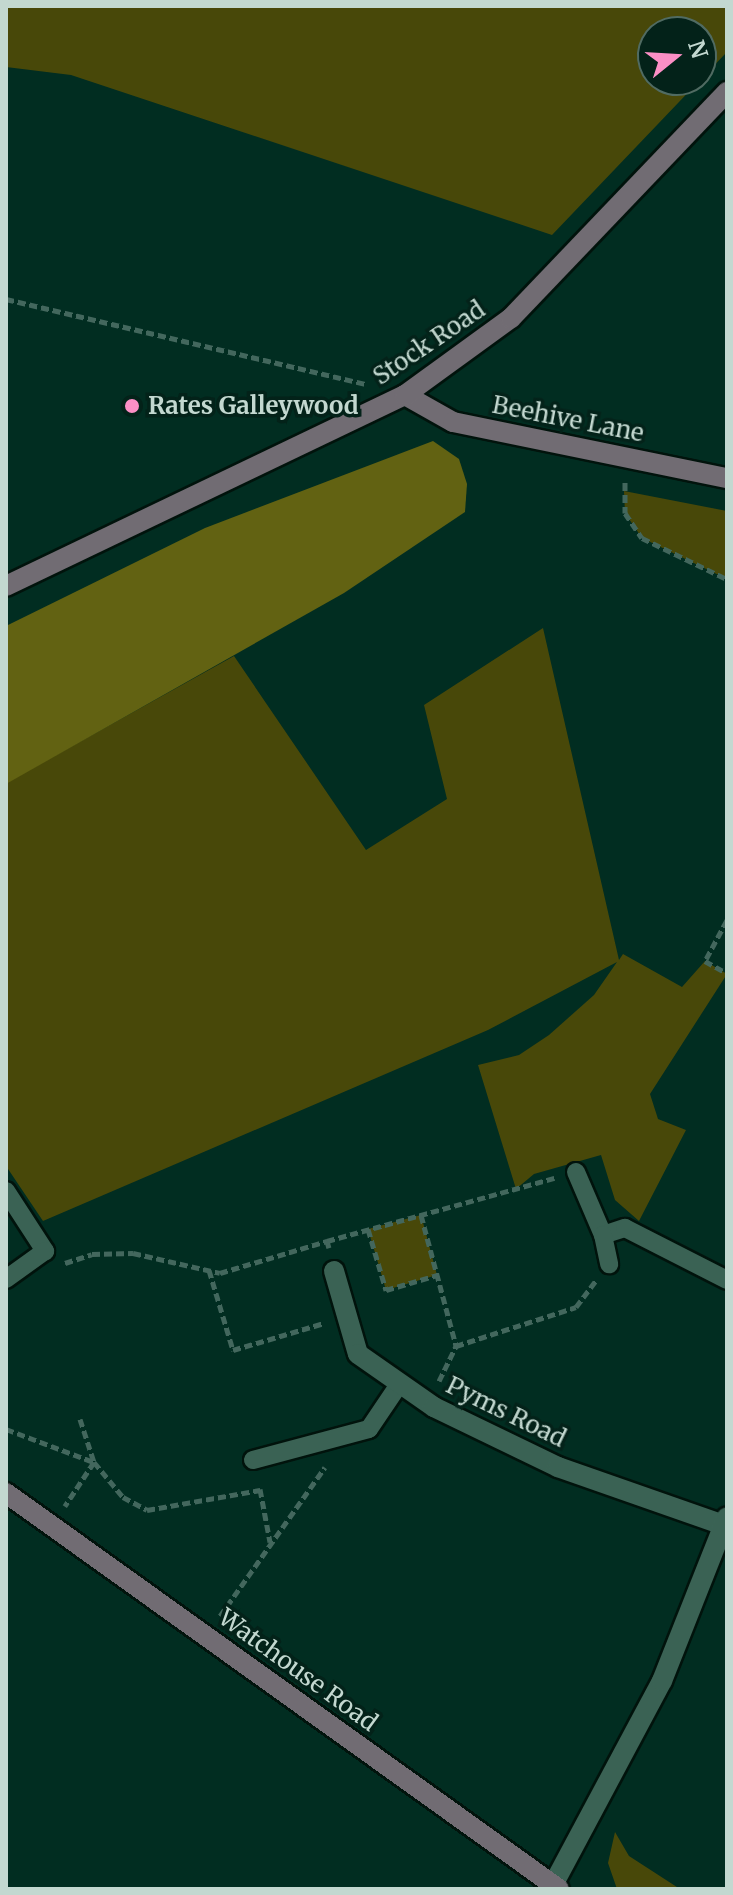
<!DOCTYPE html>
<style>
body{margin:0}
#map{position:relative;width:733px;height:1895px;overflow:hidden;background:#012d21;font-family:Merriweather,serif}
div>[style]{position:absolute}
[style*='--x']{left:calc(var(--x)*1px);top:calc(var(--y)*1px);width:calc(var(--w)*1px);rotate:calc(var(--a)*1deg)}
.green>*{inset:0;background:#484809}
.forest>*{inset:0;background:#626212}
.path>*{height:5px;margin-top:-2.5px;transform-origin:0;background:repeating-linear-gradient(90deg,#43675d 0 8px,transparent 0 12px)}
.roads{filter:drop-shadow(2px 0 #01130c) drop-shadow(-2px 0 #01130c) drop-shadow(0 2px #01130c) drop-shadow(0 -2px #01130c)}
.lane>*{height:18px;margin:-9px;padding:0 9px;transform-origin:9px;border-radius:9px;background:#3a6254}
.street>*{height:20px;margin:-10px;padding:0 10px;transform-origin:10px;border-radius:10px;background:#3a6254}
.secondary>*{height:20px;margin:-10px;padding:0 10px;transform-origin:10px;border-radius:10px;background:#716c73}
.dots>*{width:22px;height:22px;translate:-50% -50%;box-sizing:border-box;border:4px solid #032219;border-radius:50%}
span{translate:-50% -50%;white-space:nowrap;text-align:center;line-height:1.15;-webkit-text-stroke:7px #032219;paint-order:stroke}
.street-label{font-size:24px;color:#c3d8d0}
.poi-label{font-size:24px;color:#c3d8d0;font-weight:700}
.left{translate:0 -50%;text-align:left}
.frame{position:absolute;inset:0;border:8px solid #c3d8d0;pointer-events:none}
.north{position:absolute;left:637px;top:16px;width:80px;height:80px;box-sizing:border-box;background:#032219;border:2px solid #506b62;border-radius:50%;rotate:72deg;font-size:22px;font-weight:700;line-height:32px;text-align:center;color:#c3d8d0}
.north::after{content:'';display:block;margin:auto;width:28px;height:36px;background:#fb8fc5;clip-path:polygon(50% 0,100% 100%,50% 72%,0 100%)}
</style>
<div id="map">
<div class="green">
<i style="clip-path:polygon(6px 6px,727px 6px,727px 52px,701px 79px,701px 32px,653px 32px,653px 80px,700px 80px,552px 235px,71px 75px,6px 67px)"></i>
<i style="clip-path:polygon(624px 491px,727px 511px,727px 579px,642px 538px,625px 513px)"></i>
<i style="clip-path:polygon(543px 628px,619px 960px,623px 954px,682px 987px,705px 961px,727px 974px,650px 1094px,658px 1119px,686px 1130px,639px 1221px,615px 1200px,601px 1155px,534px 1174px,516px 1189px,478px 1065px,519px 1055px,549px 1035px,594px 995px,617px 962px,488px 1030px,43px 1221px,6px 1166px,6px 783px,234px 656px,366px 850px,447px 799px,424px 705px)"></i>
<i style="clip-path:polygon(421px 1215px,437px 1275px,386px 1290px,368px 1229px)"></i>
<i style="clip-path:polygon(615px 1832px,629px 1856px,680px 1889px,617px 1889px,608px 1863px)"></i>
</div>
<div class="forest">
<i style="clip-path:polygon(433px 441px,459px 459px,467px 484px,465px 512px,344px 593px,6px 784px,6px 626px,205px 528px)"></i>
</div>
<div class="path">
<i style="--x:6;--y:299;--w:369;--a:13.3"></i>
<i style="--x:625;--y:482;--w:31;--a:90"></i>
<i style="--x:625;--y:513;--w:30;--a:56"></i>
<i style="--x:642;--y:538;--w:94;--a:25.8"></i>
<i style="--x:727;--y:920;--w:47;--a:118.2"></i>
<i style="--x:705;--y:961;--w:25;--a:29"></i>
<i style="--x:421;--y:1215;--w:136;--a:75"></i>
<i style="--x:456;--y:1346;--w:126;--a:-18"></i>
<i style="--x:576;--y:1307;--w:34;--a:-53"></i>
<i style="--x:368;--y:1229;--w:64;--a:73.6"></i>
<i style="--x:386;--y:1290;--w:53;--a:-16.4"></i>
<i style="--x:327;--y:1241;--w:236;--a:-15.5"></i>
<i style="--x:65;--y:1263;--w:28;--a:-18"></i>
<i style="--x:92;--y:1254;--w:41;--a:-1.4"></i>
<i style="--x:133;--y:1253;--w:89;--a:12.9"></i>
<i style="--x:220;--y:1273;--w:112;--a:-16.7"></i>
<i style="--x:327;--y:1241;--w:7;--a:74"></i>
<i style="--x:209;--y:1270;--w:84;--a:73.3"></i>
<i style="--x:233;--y:1350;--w:95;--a:-16.5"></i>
<i style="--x:439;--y:1381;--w:39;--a:-64"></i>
<i style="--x:80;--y:1419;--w:45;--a:72"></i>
<i style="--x:94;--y:1462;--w:45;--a:50.4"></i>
<i style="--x:123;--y:1497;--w:27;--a:28"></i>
<i style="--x:147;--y:1510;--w:115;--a:-10"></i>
<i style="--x:6;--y:1429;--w:94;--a:20.6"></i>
<i style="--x:94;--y:1462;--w:53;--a:123.4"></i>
<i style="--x:260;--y:1489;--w:54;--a:79.3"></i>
<i style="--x:220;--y:1616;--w:182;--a:-54.8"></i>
</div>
<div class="roads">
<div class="lane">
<i style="--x:576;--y:1172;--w:69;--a:66.8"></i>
<i style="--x:603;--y:1235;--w:23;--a:-18"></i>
<i style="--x:625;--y:1228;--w:114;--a:27"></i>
<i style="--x:6;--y:1191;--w:72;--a:57"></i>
<i style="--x:45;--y:1251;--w:48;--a:144.3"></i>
<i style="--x:603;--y:1235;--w:30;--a:78"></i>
<i style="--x:253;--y:1460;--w:120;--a:-15"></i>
<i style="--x:369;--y:1429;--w:55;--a:-56"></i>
</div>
<div class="street">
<i style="--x:334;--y:1271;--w:86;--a:73.9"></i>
<i style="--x:358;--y:1354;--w:93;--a:34.9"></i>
<i style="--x:434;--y:1407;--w:138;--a:25.8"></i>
<i style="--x:558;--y:1467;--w:176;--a:19.3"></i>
<i style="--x:553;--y:1885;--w:231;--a:-61.9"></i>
<i style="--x:662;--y:1681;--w:176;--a:-68.4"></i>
</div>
<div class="secondary">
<i style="--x:405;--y:395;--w:55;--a:29.4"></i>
<i style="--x:453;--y:422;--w:280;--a:11.6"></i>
<i style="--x:6;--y:586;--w:442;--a:-25.6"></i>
<i style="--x:405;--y:395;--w:131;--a:-36"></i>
<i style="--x:511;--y:318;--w:313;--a:-46.3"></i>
<i style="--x:6;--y:1493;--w:680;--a:35.61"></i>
</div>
</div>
<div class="dots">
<i style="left:132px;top:406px;background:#fb8fc5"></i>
</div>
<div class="street-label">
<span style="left:429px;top:343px;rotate:-34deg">Stock Road</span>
<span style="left:568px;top:419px;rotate:11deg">Beehive Lane</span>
<span style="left:506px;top:1412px;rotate:26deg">Pyms Road</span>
<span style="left:298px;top:1670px;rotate:36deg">Watchouse Road</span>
</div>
<div class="poi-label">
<span class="left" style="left:148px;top:406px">Rates Galleywood</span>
</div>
<div class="frame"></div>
<div class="north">N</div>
</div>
